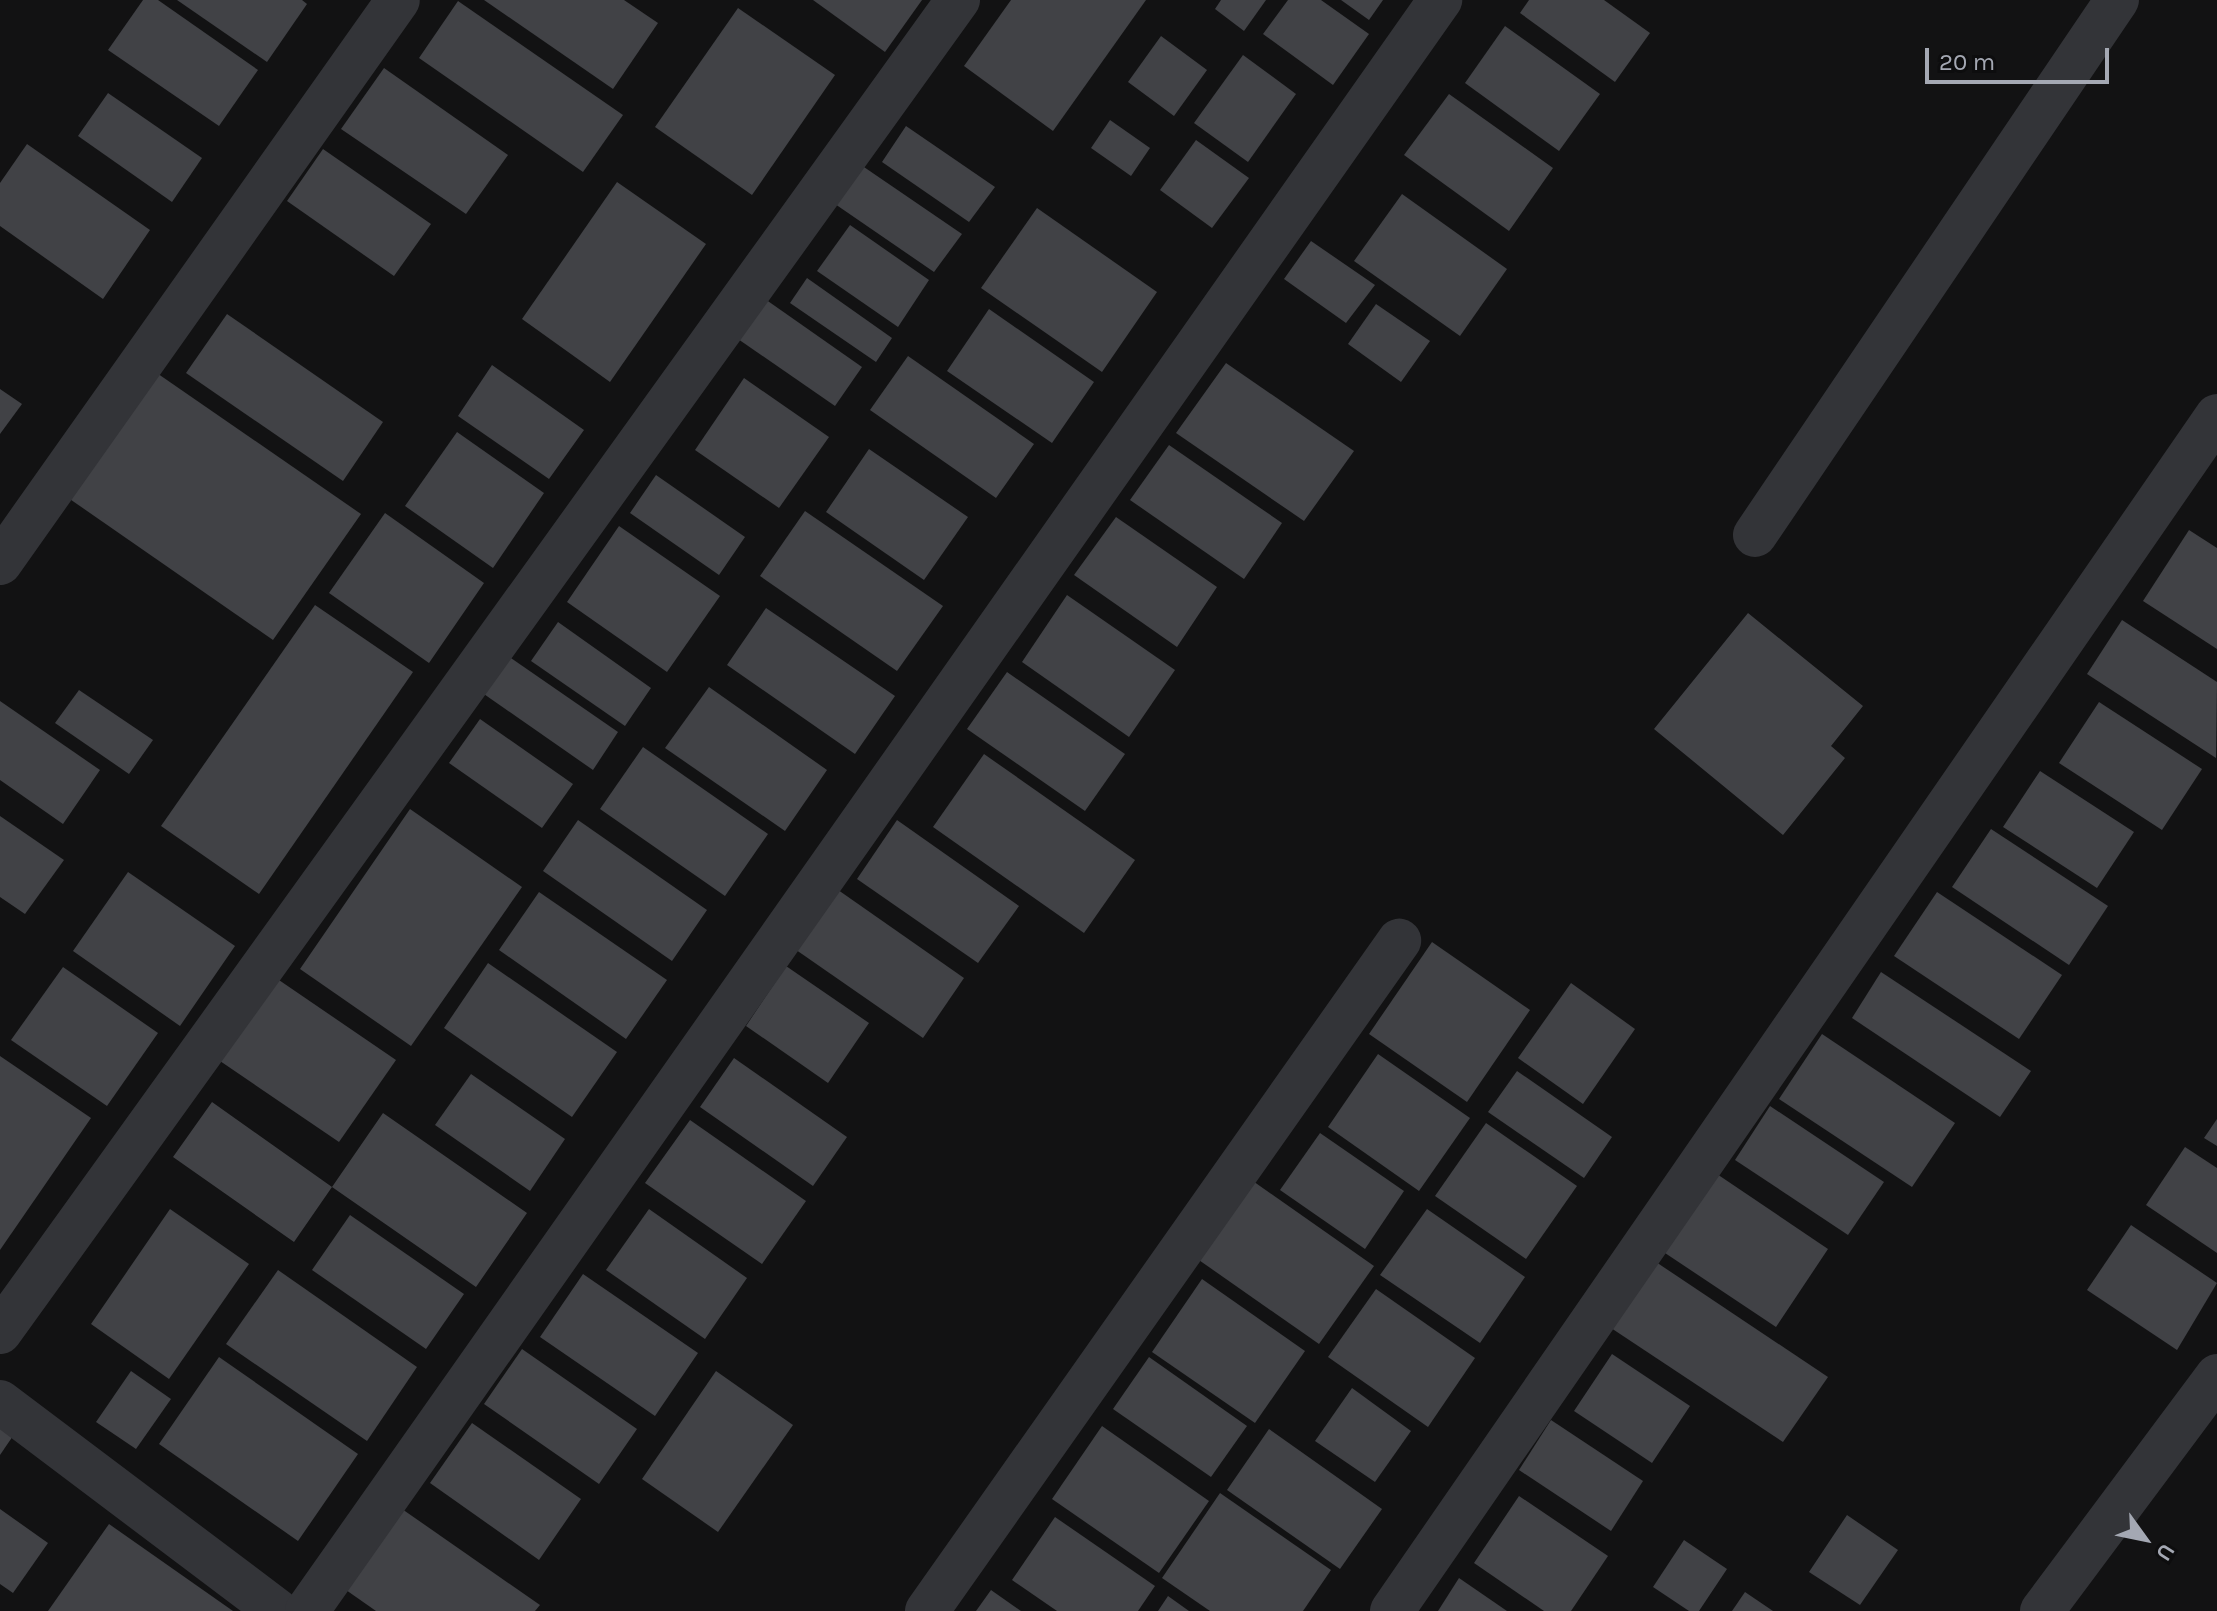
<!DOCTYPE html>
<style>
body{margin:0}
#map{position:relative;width:2217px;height:1611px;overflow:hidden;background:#121213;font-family:Karla,sans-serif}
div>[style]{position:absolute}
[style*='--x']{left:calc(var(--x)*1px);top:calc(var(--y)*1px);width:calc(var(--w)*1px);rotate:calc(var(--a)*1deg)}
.building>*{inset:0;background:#414246}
.minor>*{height:44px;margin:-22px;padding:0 22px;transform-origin:22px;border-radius:22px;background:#333438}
span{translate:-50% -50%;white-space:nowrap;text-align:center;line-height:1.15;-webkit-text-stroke:6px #0d0d0e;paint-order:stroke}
.north{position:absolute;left:2105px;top:1499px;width:80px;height:80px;-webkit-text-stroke:6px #0d0d0e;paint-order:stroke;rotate:123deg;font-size:22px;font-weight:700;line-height:32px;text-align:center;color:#a4a8b3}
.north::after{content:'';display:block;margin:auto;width:28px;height:36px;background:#a4a8b3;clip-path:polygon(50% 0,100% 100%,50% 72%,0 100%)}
.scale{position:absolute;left:1925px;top:48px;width:184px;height:36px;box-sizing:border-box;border:4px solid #a4a8b3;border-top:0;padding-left:10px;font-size:24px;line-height:28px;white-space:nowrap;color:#a4a8b3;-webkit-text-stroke:6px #0d0d0e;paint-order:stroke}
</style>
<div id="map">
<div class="building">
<i style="clip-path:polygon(143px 0,158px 0,258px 70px,219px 126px,108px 50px)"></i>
<i style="clip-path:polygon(177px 0,302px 0,307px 4px,267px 62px)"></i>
<i style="clip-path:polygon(484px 0,624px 0,658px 23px,613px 89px)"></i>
<i style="clip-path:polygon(813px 0,922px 0,885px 52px)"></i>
<i style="clip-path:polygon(1011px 0,1146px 0,1053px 131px,964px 66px)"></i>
<i style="clip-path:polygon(1221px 0,1266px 0,1244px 31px,1215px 9px)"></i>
<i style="clip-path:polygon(1288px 0,1321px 0,1369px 34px,1333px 85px,1263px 34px)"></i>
<i style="clip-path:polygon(1341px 0,1383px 0,1369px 20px)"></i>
<i style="clip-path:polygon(1529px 0,1604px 0,1650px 33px,1615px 82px,1520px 13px)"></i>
<i style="clip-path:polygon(458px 1px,623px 115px,583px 172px,419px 58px)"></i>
<i style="clip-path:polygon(738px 8px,835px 75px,752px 195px,655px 127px)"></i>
<i style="clip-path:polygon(1505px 26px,1600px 94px,1559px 151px,1465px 83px)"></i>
<i style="clip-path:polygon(1161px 36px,1207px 70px,1174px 116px,1128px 82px)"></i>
<i style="clip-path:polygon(1243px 55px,1296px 94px,1248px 162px,1194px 123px)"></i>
<i style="clip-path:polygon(384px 68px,508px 155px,466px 214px,341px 129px)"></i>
<i style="clip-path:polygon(108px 93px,202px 158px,172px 202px,78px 136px)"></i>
<i style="clip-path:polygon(1449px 94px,1553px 168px,1509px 231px,1404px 155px)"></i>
<i style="clip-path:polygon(1110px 120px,1150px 148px,1131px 176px,1091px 148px)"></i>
<i style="clip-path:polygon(906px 126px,995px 187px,969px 222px,882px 162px)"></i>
<i style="clip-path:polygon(1196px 140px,1249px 178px,1212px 228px,1160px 190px)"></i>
<i style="clip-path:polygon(27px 144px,150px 230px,103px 299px,0 226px,0 183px)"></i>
<i style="clip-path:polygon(323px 149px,431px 224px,394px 276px,287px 201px)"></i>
<i style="clip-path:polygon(861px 165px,962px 234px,934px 272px,835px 204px)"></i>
<i style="clip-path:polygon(617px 182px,706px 244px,610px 382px,522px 319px)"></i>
<i style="clip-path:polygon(1402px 194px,1507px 269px,1460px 336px,1354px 261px)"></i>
<i style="clip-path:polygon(1037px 208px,1157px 292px,1102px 372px,981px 288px)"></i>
<i style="clip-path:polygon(850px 225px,929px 280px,898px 327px,817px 271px)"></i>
<i style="clip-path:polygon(1311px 241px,1375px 285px,1346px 323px,1284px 279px)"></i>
<i style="clip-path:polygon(807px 278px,892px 338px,876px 362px,790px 303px)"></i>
<i style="clip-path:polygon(765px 299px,862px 367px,835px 406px,738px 339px)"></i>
<i style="clip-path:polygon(1376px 304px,1430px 341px,1401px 382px,1348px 344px)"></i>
<i style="clip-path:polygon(989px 309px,1094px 382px,1052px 443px,947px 371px)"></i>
<i style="clip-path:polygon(227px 314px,383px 422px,343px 481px,186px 373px)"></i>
<i style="clip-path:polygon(908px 356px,1034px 444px,996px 498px,870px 410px)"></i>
<i style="clip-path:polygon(1226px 363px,1354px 451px,1304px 521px,1176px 433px)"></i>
<i style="clip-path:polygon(492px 365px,584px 430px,549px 479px,458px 416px)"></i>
<i style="clip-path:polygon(151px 369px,361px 514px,273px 640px,64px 495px)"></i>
<i style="clip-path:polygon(744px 378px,829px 437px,779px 508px,695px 450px)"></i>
<i style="clip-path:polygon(0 389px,22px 404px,0 434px)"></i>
<i style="clip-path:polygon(457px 432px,544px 493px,493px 568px,405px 506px)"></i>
<i style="clip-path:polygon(1169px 445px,1282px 523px,1244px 579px,1130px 500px)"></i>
<i style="clip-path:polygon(869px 449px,968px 517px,924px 580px,826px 512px)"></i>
<i style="clip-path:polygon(656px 475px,745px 537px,719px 575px,630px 513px)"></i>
<i style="clip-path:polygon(805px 511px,943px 606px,897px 671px,760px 576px)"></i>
<i style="clip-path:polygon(385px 513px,484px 583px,429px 663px,329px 593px)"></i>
<i style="clip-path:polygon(1116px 517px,1217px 587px,1177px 647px,1074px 575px)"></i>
<i style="clip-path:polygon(619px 526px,720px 596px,667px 672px,567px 602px)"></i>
<i style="clip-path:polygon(2189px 530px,2217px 548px,2217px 649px,2143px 601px)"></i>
<i style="clip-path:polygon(1067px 595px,1175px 670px,1129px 737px,1022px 662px)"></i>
<i style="clip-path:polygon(315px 605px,413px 672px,259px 894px,161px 826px)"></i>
<i style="clip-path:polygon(766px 608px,895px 696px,855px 754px,727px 665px)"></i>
<i style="clip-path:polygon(1748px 613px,1863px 706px,1831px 746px,1845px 758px,1783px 835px,1654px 729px)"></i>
<i style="clip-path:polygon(2122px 620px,2217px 682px,2216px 758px,2087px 674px)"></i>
<i style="clip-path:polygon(558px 622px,651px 688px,625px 726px,531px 661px)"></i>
<i style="clip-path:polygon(508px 656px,618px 732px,593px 770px,481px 692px)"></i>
<i style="clip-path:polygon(1007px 672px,1125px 754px,1085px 811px,967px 729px)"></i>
<i style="clip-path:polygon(709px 687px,827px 770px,785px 831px,665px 748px)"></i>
<i style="clip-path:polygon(79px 690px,153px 740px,129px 774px,55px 723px)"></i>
<i style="clip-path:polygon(0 701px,100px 770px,63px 824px,0 780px)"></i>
<i style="clip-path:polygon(2099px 702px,2202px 769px,2162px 830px,2059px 763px)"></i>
<i style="clip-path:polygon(480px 719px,573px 784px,542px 828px,449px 763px)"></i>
<i style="clip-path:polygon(643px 747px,768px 834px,725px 896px,600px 809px)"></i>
<i style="clip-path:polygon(984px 754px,1135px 860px,1084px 933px,933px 827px)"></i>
<i style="clip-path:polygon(2040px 771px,2134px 832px,2097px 888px,2003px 827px)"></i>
<i style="clip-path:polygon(410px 809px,522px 887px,411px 1046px,300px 969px)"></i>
<i style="clip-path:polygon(0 816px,64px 860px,25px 914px,0 897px)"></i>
<i style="clip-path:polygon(578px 820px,707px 910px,672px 961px,543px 871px)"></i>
<i style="clip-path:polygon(897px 820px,1019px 906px,978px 963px,857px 879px)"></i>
<i style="clip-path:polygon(1991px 829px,2108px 906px,2069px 965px,1952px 887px)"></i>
<i style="clip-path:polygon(128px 872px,235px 946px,180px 1026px,73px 951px)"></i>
<i style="clip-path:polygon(831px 885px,964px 978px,923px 1038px,789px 945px)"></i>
<i style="clip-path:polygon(539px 892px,667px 980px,626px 1039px,499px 950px)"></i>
<i style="clip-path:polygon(1937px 892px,2062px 975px,2019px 1039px,1894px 956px)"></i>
<i style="clip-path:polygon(1432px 942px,1530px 1010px,1467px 1102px,1369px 1034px)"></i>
<i style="clip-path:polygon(488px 963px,617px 1052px,572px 1117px,444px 1028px)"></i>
<i style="clip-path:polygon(786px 966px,869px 1023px,828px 1083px,746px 1026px)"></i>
<i style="clip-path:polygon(63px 967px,158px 1033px,107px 1106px,11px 1040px)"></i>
<i style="clip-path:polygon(1881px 972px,2031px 1071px,2000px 1117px,1852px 1018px)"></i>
<i style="clip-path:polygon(276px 978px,396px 1060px,339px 1142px,220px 1061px)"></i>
<i style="clip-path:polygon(1571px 983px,1635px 1029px,1583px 1104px,1518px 1058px)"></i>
<i style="clip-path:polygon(1822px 1034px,1955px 1123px,1912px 1187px,1779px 1099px)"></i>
<i style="clip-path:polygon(1378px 1054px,1470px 1118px,1419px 1191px,1328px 1127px)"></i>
<i style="clip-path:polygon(0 1056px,91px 1118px,0 1250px)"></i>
<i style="clip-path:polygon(734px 1058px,847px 1137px,813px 1186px,700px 1107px)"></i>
<i style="clip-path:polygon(1517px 1071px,1612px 1137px,1584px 1178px,1488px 1112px)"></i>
<i style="clip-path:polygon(471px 1074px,565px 1139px,530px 1191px,435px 1125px)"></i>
<i style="clip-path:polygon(212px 1102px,332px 1187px,383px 1113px,527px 1213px,476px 1287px,332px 1187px,294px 1242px,173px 1157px)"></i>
<i style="clip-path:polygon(1770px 1106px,1884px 1182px,1848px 1235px,1735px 1160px)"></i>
<i style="clip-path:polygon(2217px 1119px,2217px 1146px,2204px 1138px)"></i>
<i style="clip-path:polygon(690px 1120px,806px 1201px,762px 1264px,645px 1183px)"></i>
<i style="clip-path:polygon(1486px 1123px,1577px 1186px,1526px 1259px,1435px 1196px)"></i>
<i style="clip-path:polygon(1320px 1133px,1404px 1191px,1365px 1249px,1280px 1190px)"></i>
<i style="clip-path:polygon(2185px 1147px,2217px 1168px,2217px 1253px,2146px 1205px)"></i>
<i style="clip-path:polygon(1711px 1170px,1828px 1249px,1776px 1327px,1659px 1249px)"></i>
<i style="clip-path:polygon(1250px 1179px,1374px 1266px,1319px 1344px,1196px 1258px)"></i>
<i style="clip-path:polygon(170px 1209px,249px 1264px,169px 1379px,91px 1324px)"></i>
<i style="clip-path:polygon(649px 1209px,747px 1278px,705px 1339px,606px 1270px)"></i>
<i style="clip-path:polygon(1427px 1209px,1525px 1277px,1480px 1343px,1380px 1275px)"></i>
<i style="clip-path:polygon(350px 1215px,464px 1294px,426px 1349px,312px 1270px)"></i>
<i style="clip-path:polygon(2131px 1225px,2217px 1283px,2177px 1350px,2087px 1290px)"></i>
<i style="clip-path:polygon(1653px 1260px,1828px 1377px,1783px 1442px,1608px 1326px)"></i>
<i style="clip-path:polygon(278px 1270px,417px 1367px,367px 1441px,226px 1344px)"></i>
<i style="clip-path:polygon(583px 1274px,698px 1353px,655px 1416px,540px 1337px)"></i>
<i style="clip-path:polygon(1202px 1279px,1305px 1351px,1255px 1423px,1152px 1352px)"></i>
<i style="clip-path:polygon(1376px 1289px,1475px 1358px,1428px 1427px,1328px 1357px)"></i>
<i style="clip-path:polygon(522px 1349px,637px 1429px,599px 1484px,484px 1404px)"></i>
<i style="clip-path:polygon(1612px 1354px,1690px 1406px,1652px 1463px,1574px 1411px)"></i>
<i style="clip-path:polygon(219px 1357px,358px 1454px,298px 1541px,159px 1444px)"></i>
<i style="clip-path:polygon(1149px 1357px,1247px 1426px,1211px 1477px,1113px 1409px)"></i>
<i style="clip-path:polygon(131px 1371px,171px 1399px,136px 1449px,96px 1422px)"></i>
<i style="clip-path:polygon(716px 1371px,793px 1425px,718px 1532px,642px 1479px)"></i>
<i style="clip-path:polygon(1352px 1388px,1411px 1431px,1375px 1482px,1315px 1441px)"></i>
<i style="clip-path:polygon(1551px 1420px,1643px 1481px,1611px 1531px,1519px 1470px)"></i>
<i style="clip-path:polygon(0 1422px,15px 1433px,0 1455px)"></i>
<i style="clip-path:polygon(472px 1423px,581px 1499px,539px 1560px,430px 1483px)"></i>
<i style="clip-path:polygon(1102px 1426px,1209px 1501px,1159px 1573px,1052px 1499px)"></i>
<i style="clip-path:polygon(1269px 1429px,1382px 1509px,1340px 1569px,1227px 1490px)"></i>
<i style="clip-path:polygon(1220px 1493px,1331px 1570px,1303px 1611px,1210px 1611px,1162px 1578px)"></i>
<i style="clip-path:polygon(1519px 1496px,1608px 1556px,1571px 1611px,1544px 1611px,1474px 1563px)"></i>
<i style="clip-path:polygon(0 1509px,48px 1543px,13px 1593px,0 1584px)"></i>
<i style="clip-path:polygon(402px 1509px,540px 1605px,535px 1611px,376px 1611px,346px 1590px)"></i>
<i style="clip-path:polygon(1847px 1515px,1898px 1550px,1860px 1605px,1809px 1572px)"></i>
<i style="clip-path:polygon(1055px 1517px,1155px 1586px,1138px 1611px,1057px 1611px,1012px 1580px)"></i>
<i style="clip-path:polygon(109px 1524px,233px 1611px,48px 1611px)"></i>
<i style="clip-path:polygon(1684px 1540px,1727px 1569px,1699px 1611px,1689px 1611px,1653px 1587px)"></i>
<i style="clip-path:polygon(1459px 1578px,1507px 1611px,1438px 1611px)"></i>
<i style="clip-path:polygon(991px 1590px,1021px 1611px,976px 1611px)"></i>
<i style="clip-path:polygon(1745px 1592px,1773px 1611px,1732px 1611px)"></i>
<i style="clip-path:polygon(1168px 1596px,1189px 1611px,1158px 1611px)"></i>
</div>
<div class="minor">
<i style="--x:1755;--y:535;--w:646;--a:-55.92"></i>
<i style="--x:0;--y:563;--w:689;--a:-54.74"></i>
<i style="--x:0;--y:1332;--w:1641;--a:-54.28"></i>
<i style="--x:0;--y:1402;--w:347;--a:37"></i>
<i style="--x:307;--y:1611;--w:1970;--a:-54.88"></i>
<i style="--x:927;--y:1611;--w:820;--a:-54.84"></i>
<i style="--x:1392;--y:1611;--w:1452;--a:-55.38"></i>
<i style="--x:2042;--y:1611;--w:293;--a:-53.3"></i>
</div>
<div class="north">U</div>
<div class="scale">20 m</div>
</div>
